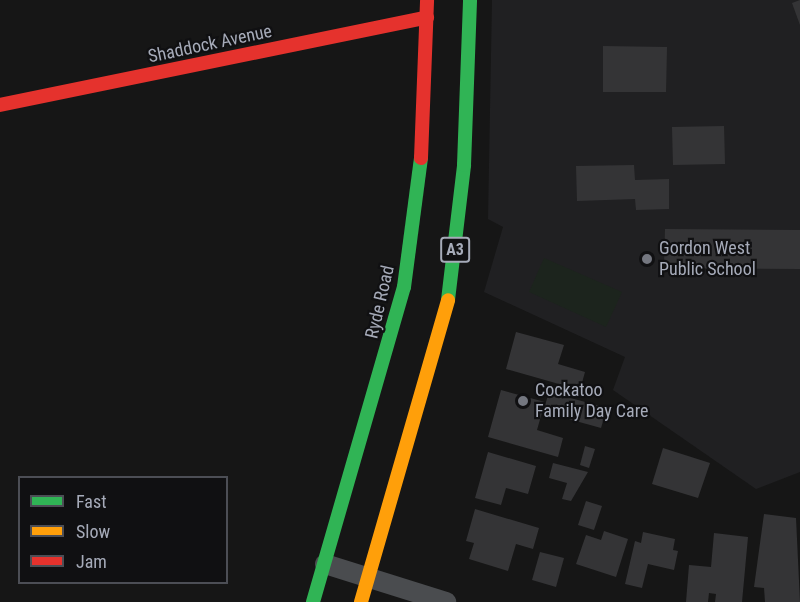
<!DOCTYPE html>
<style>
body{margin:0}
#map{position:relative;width:800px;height:602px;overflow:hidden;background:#161616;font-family:"Roboto Condensed",sans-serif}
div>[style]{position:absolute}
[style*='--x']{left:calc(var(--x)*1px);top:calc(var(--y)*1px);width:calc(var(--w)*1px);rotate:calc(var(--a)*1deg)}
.built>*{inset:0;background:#202022}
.green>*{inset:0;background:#1c241d}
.building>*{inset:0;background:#343436}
.street>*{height:20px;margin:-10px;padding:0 10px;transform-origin:10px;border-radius:10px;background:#4a4c4f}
.fast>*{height:14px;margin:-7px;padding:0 7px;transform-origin:7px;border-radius:7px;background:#30b455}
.slow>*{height:14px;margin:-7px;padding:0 7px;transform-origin:7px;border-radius:7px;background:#ff9f0a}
.jam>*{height:14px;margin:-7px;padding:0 7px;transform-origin:7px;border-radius:7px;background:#e5322d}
.dots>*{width:16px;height:16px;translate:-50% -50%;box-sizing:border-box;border:3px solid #101012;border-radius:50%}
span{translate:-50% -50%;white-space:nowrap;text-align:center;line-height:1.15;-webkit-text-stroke:4.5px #101012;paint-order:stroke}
.shield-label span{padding:2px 4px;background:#101012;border:2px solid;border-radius:4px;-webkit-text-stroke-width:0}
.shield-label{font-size:16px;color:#a6abb9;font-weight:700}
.street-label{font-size:18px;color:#a6abb9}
.poi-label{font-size:18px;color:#a6abb9}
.left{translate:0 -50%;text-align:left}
.legend{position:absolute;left:18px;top:476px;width:210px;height:108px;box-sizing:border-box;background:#101012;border:2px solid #4c4e55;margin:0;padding:8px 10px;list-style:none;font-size:18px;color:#a6abb9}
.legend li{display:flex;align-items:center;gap:12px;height:30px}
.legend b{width:30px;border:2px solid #4c4e55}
</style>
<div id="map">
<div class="built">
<i style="clip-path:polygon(492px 0,800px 0,800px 472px,756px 489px,613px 390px,625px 357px,484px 292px,503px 227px,488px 219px)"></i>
</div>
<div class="green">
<i style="clip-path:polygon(544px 258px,622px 292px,606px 327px,529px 292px)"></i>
</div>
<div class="building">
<i style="clip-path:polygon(800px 0,800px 25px,792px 3px)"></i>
<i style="clip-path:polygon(603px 46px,667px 47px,666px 92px,603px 92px)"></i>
<i style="clip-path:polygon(724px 126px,725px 164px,673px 165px,672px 127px)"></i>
<i style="clip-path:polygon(634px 165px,635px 180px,669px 179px,669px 209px,636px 210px,635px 199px,577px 201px,576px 166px)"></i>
<i style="clip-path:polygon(665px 229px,800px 230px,800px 269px,664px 268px)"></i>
<i style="clip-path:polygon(516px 332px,564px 345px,558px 364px,585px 372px,580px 390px,506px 369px)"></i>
<i style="clip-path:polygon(501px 390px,545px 402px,537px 430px,563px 438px,558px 457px,488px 437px)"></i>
<i style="clip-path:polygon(549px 392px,607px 408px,601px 428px,543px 412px)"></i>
<i style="clip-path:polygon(585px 446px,595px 449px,589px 468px,580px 465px)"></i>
<i style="clip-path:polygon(663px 448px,710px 463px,698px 498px,652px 484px)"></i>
<i style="clip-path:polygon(488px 452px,536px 466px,528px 494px,506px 488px,501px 505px,475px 498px)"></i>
<i style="clip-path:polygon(553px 463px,588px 472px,571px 501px,562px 499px,567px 483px,549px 478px)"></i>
<i style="clip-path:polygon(586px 501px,602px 506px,594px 530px,578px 525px)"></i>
<i style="clip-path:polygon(475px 509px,539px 528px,533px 549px,516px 544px,508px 571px,469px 559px,474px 543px,466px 541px)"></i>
<i style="clip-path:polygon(764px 514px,796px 518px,800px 602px,765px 602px,764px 588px,754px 587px)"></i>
<i style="clip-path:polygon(604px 531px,628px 539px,616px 577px,576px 564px,586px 535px,601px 540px)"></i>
<i style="clip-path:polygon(643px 532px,675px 539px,673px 550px,678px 551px,674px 570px,648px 564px,642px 588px,625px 584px,635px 541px,641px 543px)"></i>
<i style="clip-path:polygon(714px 533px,748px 537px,742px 602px,715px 602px,716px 594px,709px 593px,708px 602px,686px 602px,689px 565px,711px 567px)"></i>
<i style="clip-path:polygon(540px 552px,564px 558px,556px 587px,532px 580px)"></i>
</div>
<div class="street">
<i style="--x:325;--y:564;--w:127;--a:17.4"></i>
</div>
<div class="fast">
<i style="--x:448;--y:300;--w:136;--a:-83.2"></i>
<i style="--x:464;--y:165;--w:165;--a:-87.9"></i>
<i style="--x:313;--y:602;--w:328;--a:-73.9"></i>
<i style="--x:404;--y:287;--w:130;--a:-82.5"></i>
</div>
<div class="slow">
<i style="--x:361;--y:602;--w:314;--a:-73.9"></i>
</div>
<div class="jam">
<i style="--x:0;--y:105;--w:436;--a:-11.6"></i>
<i style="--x:421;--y:158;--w:158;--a:-87.8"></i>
</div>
<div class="dots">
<i style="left:647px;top:259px;background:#747780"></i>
<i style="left:523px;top:401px;background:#747780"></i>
</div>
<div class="shield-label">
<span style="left:455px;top:250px">A3</span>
</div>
<div class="street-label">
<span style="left:210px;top:44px;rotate:-12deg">Shaddock Avenue</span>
<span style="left:380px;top:302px;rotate:-77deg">Ryde Road</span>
</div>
<div class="poi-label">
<span class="left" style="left:659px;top:259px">Gordon West<br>Public School</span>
<span class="left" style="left:535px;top:401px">Cockatoo<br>Family Day Care</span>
</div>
<ul class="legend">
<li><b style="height:8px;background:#30b455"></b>Fast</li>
<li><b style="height:8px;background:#ff9f0a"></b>Slow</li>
<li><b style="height:8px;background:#e5322d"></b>Jam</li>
</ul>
</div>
